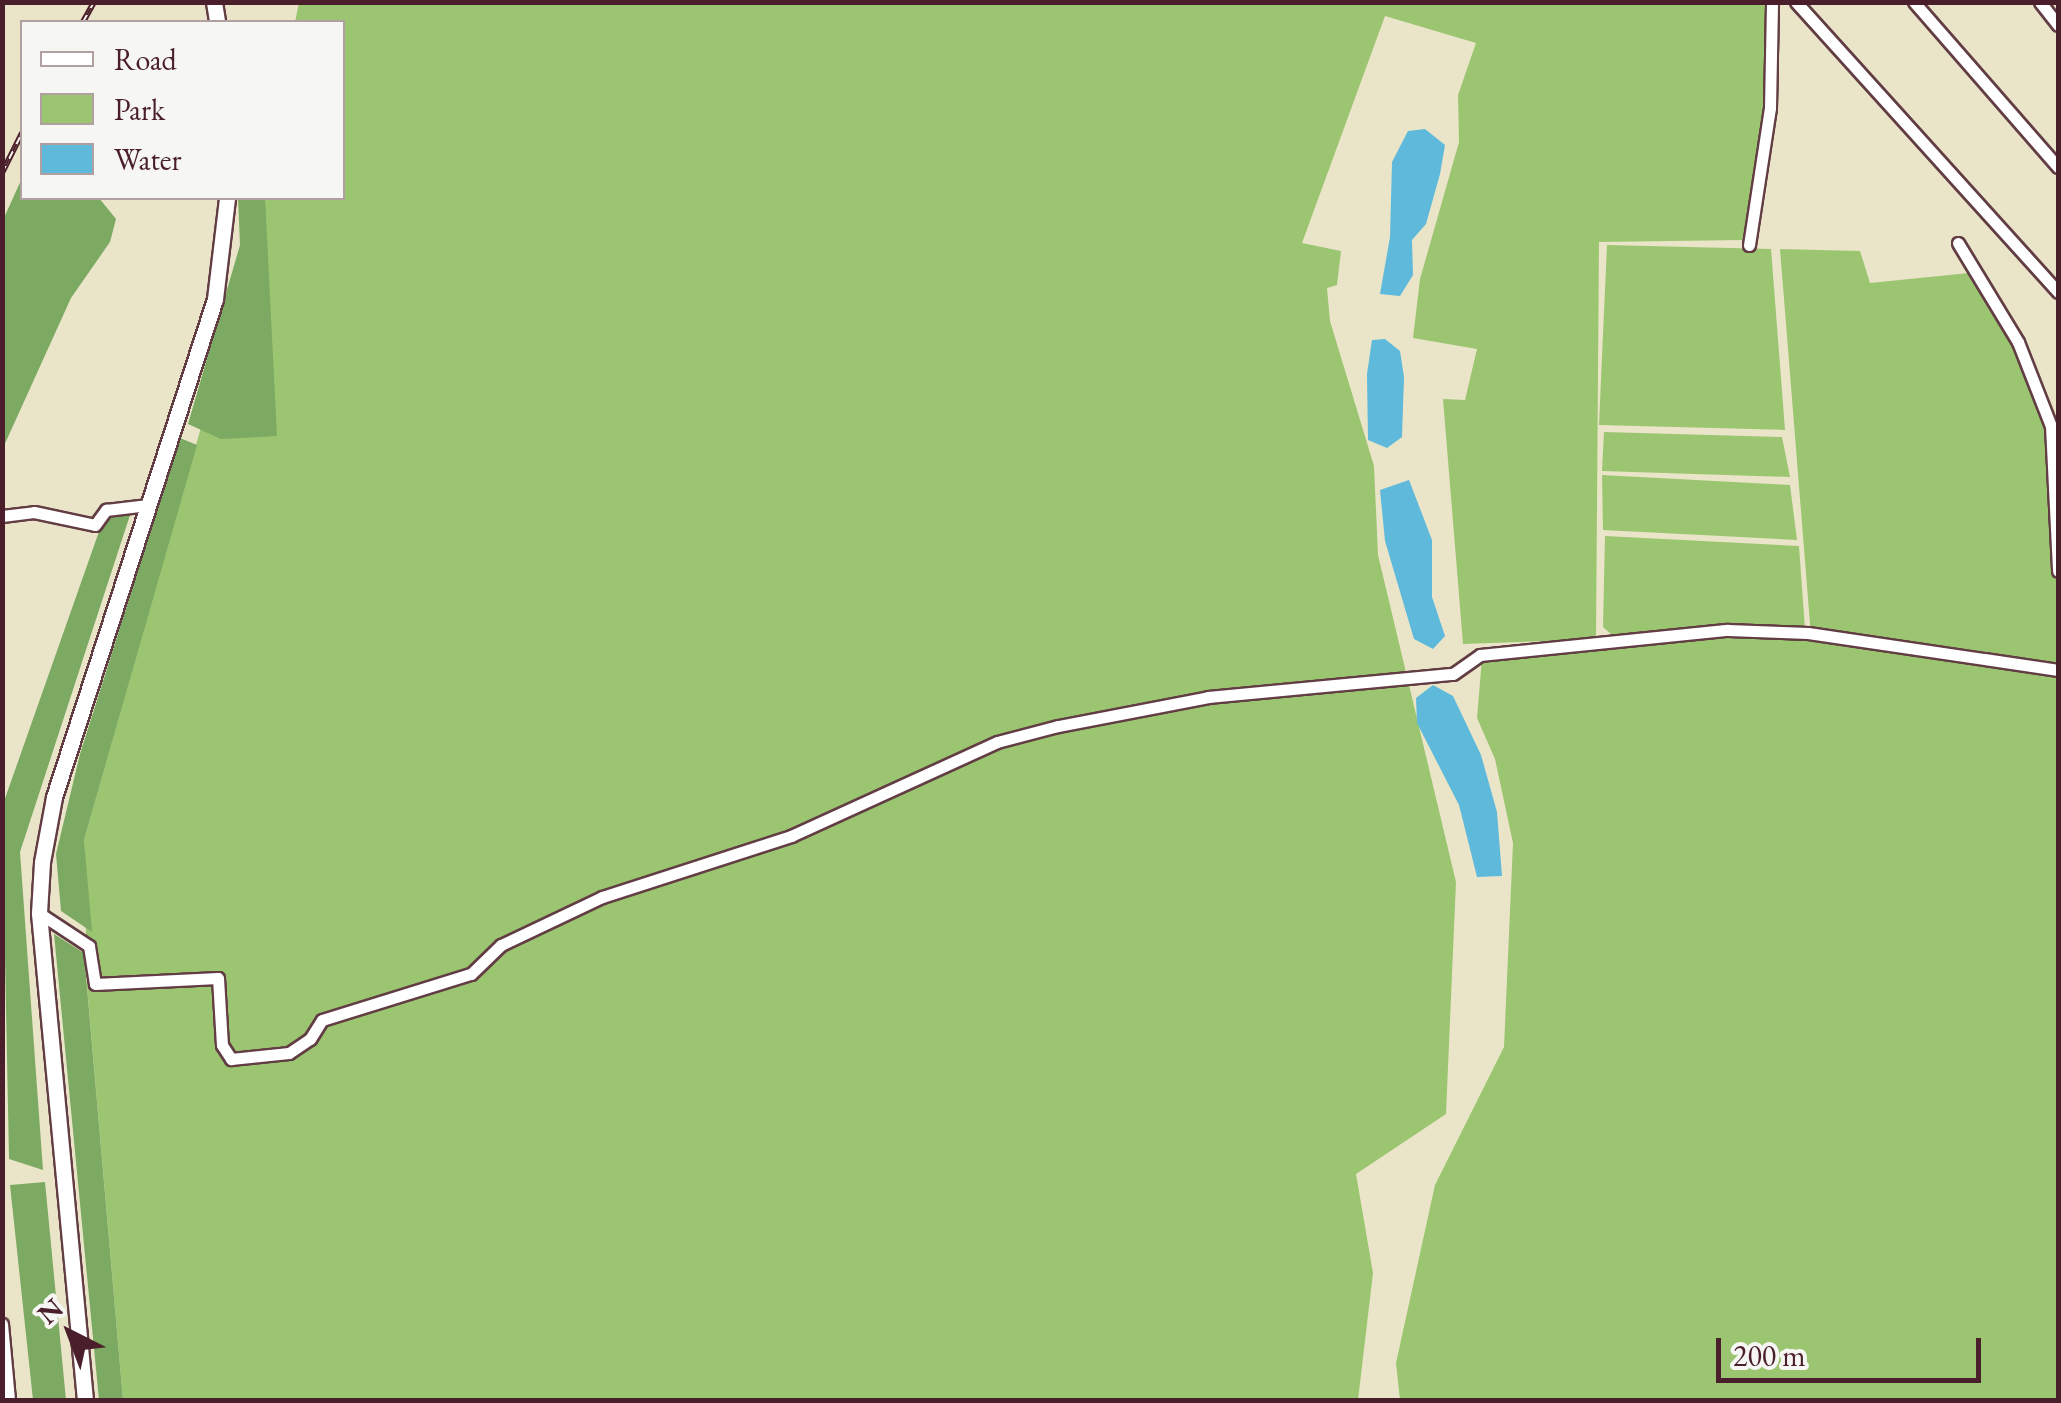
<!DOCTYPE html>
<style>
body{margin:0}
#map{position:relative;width:2061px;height:1403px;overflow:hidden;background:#eae5c8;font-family:"EB Garamond",serif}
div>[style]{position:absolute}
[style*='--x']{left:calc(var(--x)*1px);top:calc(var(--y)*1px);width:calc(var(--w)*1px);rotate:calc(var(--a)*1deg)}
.green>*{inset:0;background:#9cc571}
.forest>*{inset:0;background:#7daa63}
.water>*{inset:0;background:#5eb9db}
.roads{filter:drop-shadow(2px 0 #623d43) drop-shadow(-2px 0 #623d43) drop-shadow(0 2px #623d43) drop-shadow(0 -2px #623d43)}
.minor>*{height:11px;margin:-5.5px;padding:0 5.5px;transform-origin:5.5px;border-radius:5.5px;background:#fff}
.major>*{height:15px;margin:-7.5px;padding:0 7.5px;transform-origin:7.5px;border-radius:7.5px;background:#fff}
.rail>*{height:6px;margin-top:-3px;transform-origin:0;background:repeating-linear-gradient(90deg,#f6f6f2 0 8px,#4a1f2b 0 16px);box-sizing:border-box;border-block:2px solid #4a1f2b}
span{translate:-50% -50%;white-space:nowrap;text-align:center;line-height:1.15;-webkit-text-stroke:10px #f6f6f2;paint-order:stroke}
.frame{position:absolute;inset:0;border:5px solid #4a1f2b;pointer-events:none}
.legend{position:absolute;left:20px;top:20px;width:325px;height:180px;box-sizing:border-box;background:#f6f6f2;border:2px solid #b1a0a2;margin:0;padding:12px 18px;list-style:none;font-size:30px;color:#4a1f2b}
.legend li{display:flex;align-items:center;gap:20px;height:50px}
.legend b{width:50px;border:2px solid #b1a0a2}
.north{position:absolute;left:20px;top:1283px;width:100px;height:100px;-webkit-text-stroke:8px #f6f6f2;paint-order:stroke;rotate:318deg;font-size:28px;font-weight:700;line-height:40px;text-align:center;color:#4a1f2b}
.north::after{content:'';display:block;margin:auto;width:35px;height:45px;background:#4a1f2b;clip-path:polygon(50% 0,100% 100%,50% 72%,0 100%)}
.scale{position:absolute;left:1716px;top:1338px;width:265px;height:45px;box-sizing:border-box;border:5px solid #4a1f2b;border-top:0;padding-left:12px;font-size:30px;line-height:35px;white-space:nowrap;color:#4a1f2b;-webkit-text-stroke:8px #f6f6f2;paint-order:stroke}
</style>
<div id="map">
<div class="green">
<i style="clip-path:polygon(299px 3px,1768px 3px,1765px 109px,1744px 240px,1599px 242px,1596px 639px,1463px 644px,1443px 399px,1465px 400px,1477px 349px,1413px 338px,1420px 279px,1459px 142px,1458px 95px,1476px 43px,1385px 16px,1302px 243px,1341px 251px,1337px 285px,1327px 288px,1330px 321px,1374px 466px,1378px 555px,1456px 882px,1446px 1114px,1356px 1174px,1373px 1273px,1358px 1400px,123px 1400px,87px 986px,84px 840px,266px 198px,342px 198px,342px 22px,295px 22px)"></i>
<i style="clip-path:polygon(1607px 245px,1771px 249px,1785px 430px,1599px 425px)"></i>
<i style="clip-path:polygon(1780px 249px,1860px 251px,1870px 283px,1969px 273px,2013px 344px,2044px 428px,2058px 585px,2058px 1400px,1400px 1400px,1396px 1363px,1435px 1185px,1504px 1047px,1513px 843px,1495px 759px,1477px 718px,1482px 658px,1728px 631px,1811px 636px)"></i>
<i style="clip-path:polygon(1604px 432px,1782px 437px,1790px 477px,1602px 471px)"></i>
<i style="clip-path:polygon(1602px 475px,1790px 485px,1797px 540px,1603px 530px)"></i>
<i style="clip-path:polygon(1605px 536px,1799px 546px,1805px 629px,1611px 634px,1603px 627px)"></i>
</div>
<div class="forest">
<i style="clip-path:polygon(22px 178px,22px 198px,99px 198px,116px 219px,110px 242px,71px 298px,3px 448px,3px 220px)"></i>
<i style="clip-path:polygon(238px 198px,265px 198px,277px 436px,221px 439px,188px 424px,240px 245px)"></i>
<i style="clip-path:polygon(180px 438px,197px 445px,84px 840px,92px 932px,61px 911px,56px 854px,80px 754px)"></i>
<i style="clip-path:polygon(133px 506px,20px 852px,43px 1170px,9px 1159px,2px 807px,102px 523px)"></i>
<i style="clip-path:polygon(54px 934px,84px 953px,123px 1400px,99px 1400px)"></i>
<i style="clip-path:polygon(45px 1182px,66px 1400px,33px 1400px,10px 1185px)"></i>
</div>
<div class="water">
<i style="clip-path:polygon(1425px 129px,1445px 145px,1440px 174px,1426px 224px,1412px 240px,1413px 275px,1400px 296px,1380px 294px,1390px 237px,1392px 162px,1408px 131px)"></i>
<i style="clip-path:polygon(1385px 339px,1400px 351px,1404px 377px,1402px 437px,1387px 448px,1368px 440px,1367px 374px,1372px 340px)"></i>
<i style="clip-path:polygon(1409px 480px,1432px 540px,1432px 597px,1445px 636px,1433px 649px,1414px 639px,1385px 541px,1380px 490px)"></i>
<i style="clip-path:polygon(1433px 685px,1453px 696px,1481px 755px,1497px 812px,1502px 876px,1477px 877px,1459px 805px,1417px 723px,1416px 698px)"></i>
</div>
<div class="roads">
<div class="minor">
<i style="--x:1796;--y:2;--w:391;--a:47.9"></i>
<i style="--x:1914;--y:2;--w:219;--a:48.9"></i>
<i style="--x:2040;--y:2;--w:29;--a:52"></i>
<i style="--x:1958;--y:243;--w:116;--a:58.8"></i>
<i style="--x:2018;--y:342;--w:90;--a:68.6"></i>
<i style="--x:2051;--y:426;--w:145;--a:87.2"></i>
<i style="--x:1749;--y:245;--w:139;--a:-81.3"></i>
<i style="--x:1770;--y:108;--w:106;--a:-88.9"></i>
<i style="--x:2;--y:516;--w:32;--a:-7"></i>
<i style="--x:34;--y:512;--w:62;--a:12"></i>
<i style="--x:95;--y:525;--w:19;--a:-54"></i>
<i style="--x:106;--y:510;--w:42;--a:-6.8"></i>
<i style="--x:39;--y:913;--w:60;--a:33.4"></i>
<i style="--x:89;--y:946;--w:38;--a:81"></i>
<i style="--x:95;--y:984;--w:123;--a:-2.8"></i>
<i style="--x:218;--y:978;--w:67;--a:86.6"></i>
<i style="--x:222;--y:1045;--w:17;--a:57"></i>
<i style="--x:231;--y:1059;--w:58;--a:-5.9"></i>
<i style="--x:289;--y:1053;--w:25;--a:-34"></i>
<i style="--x:310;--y:1039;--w:22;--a:-58"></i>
<i style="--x:322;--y:1020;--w:156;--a:-17.2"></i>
<i style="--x:471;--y:974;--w:42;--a:-44"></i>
<i style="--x:501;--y:945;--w:112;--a:-25.4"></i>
<i style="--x:602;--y:897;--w:199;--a:-17.9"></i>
<i style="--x:791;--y:836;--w:226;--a:-24.5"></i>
<i style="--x:997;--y:742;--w:63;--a:-14.7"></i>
<i style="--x:1058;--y:726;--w:153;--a:-10.9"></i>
<i style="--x:1208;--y:697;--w:246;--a:-5.4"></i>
<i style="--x:1453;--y:674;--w:33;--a:-35"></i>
<i style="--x:1480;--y:655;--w:249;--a:-5.8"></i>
<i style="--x:1728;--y:630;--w:80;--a:2.1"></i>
<i style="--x:1808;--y:633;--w:253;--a:8.4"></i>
<i style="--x:2;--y:1324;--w:76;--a:84.7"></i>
</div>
<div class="major">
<i style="--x:214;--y:2;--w:20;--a:81"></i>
<i style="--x:85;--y:1400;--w:489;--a:-95.4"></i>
<i style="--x:39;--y:913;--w:51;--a:-86.6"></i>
<i style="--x:42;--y:862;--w:66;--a:-79.5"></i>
<i style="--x:54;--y:797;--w:523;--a:-72.08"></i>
<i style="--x:215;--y:299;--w:102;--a:-83.2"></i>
</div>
</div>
<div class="rail">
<i style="--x:83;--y:22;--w:23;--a:-61"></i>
<i style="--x:2;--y:173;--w:45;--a:-63.4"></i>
</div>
<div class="frame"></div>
<ul class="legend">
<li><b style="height:12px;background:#fff"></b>Road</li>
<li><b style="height:28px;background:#9cc571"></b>Park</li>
<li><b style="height:28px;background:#5eb9db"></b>Water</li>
</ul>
<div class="north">N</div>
<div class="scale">200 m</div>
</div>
